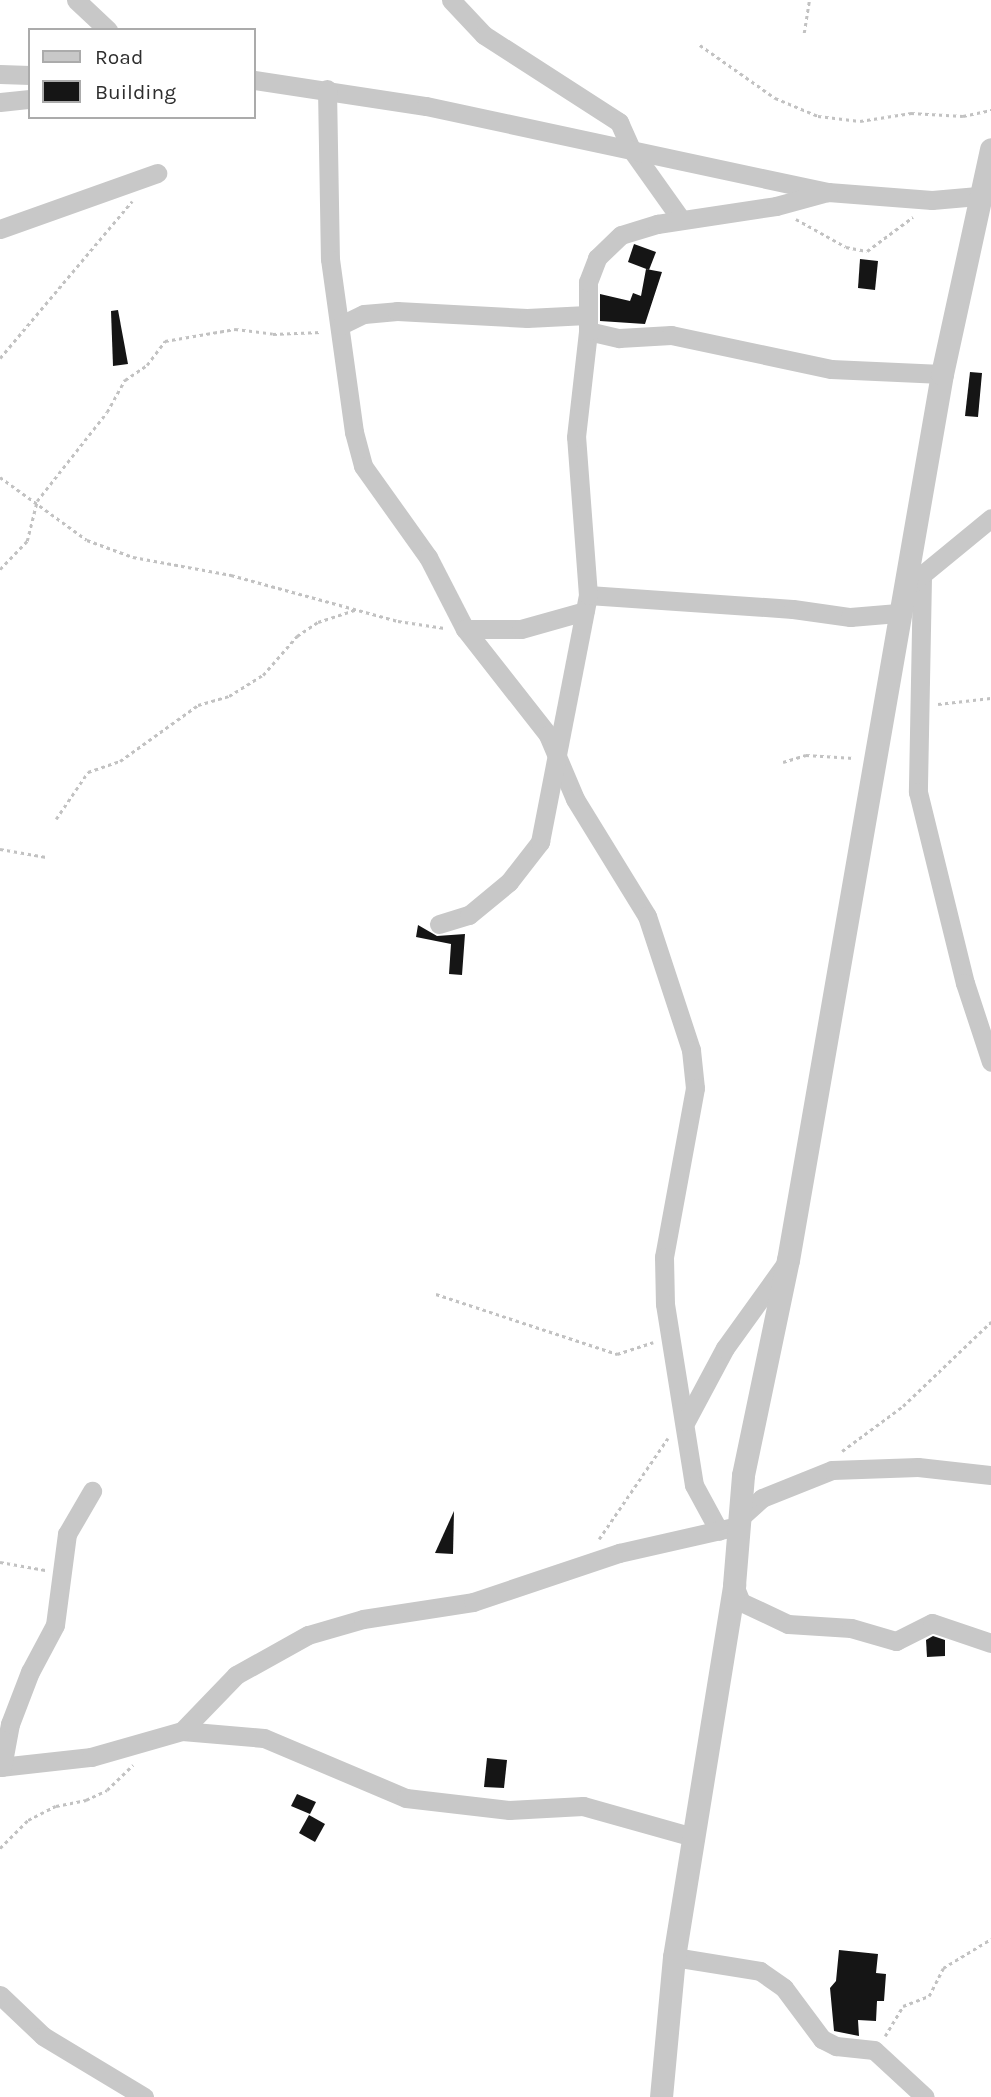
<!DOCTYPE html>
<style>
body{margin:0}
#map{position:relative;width:991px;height:2097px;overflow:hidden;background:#fff;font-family:Karla,sans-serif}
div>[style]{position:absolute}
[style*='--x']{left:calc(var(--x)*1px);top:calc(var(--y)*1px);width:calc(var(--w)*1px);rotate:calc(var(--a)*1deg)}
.building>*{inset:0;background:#151515}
.path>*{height:2.5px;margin-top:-1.25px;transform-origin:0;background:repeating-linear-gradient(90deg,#c2c2c2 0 3.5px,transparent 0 7px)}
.minor>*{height:19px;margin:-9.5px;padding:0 9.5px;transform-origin:9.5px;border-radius:9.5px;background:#c8c8c8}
.tertiary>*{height:23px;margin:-11.5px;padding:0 11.5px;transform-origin:11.5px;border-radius:11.5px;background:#c8c8c8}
span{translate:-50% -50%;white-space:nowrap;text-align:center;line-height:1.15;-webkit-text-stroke:7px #fff;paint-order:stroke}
.legend{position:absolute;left:28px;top:28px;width:228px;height:91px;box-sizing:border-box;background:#fff;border:2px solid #ababab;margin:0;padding:9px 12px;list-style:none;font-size:21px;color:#2e2e2e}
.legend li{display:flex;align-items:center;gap:14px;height:35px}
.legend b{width:35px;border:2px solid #ababab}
</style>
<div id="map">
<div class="building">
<i style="clip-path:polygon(634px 244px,656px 252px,649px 270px,628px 262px)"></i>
<i style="clip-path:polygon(860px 259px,878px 261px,875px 290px,858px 288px)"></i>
<i style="clip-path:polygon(646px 269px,662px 272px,645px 324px,600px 321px,600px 294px,630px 301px,633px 293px,641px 296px)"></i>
<i style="clip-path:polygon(118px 310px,128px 364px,113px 366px,111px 311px)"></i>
<i style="clip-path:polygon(970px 372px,982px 373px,978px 417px,965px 416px)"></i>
<i style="clip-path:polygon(418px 925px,437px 936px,465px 934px,462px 975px,449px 974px,451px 944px,416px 937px)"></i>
<i style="clip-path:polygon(454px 1511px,453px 1554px,435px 1553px)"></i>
<i style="clip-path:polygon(933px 1636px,945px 1640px,945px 1656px,927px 1657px,926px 1640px)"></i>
<i style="clip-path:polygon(487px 1758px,507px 1760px,504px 1788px,484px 1787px)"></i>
<i style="clip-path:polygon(297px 1794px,316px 1802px,310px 1814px,291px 1806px)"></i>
<i style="clip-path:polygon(309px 1815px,325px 1824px,315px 1842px,299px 1833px)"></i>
<i style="clip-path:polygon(839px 1950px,878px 1954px,876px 1973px,886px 1974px,884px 2001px,877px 2001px,876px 2021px,858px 2020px,859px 2036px,834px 2031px,830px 1988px,836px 1981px)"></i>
</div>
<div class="path">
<i style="--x:804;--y:33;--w:33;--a:-81"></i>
<i style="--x:700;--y:45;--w:92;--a:35.2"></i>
<i style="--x:775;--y:98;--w:47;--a:22.7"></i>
<i style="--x:818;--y:116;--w:42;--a:6.8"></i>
<i style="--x:860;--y:121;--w:52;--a:-8.9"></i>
<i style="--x:911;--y:113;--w:52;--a:3.3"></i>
<i style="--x:963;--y:116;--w:29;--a:-12"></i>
<i style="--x:796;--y:219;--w:57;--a:29.2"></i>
<i style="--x:846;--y:247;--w:21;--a:11"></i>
<i style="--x:867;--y:251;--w:57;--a:-36.5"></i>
<i style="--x:0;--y:358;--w:205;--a:-49.9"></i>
<i style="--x:0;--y:477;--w:107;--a:35.9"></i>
<i style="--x:87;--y:540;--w:49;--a:20.3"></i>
<i style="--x:133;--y:557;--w:100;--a:10.4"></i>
<i style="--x:231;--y:575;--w:173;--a:15.4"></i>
<i style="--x:398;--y:621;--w:47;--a:8.7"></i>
<i style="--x:0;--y:569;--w:39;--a:-46"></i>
<i style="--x:27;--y:541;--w:41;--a:-76"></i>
<i style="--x:37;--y:501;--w:113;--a:-51.8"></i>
<i style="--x:107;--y:412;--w:37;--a:-61"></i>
<i style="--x:125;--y:380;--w:27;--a:-34"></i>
<i style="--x:147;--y:365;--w:30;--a:-53"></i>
<i style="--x:165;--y:341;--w:71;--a:-9.7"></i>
<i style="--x:235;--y:329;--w:38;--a:7"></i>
<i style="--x:273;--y:334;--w:48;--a:-2.4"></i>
<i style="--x:938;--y:704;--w:53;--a:-6.5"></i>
<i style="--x:783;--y:762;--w:24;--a:-17"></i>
<i style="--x:806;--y:755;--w:48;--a:3.6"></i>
<i style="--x:56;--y:819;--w:57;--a:-55.8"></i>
<i style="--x:88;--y:772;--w:34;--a:-19"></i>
<i style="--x:120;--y:761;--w:96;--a:-35.7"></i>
<i style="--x:198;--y:705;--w:32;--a:-16"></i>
<i style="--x:229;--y:696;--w:40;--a:-32"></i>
<i style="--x:263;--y:675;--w:52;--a:-48.9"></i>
<i style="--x:297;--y:636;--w:25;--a:-34"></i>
<i style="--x:318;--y:622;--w:39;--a:-18"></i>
<i style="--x:0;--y:849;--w:47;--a:9.9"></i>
<i style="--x:436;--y:1294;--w:191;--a:18.3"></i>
<i style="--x:617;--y:1354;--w:38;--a:-18"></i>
<i style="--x:842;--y:1451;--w:76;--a:-36.4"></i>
<i style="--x:903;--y:1406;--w:122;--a:-43.7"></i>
<i style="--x:599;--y:1539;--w:122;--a:-55.7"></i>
<i style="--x:0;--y:1562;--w:46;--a:10.1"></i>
<i style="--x:0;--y:1848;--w:40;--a:-45"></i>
<i style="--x:28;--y:1820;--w:31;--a:-27"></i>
<i style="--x:56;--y:1806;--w:31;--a:-11"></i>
<i style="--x:86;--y:1800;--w:23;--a:-25"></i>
<i style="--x:107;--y:1790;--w:36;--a:-44"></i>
<i style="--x:885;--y:2036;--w:35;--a:-59"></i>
<i style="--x:903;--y:2006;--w:28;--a:-21"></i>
<i style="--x:929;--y:1996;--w:31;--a:-63"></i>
<i style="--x:943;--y:1968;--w:56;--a:-31.1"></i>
</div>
<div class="minor">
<i style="--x:76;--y:0;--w:44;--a:43.2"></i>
<i style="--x:451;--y:0;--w:48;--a:46.7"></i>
<i style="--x:484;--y:35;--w:161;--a:32.8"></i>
<i style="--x:619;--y:122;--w:30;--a:66"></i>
<i style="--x:631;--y:149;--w:85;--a:54.6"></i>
<i style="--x:0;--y:74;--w:30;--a:2"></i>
<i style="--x:254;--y:80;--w:174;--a:8.6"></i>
<i style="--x:426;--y:106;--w:411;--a:12.1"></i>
<i style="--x:828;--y:192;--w:104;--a:4.4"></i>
<i style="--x:932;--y:200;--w:46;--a:-5"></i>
<i style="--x:327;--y:89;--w:170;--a:89"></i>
<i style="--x:330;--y:259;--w:175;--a:82.1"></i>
<i style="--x:354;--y:432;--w:35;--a:75"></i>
<i style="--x:363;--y:466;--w:112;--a:54.5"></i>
<i style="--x:428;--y:557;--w:81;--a:62.8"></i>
<i style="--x:465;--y:629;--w:135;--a:51.9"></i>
<i style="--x:548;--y:735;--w:69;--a:67.1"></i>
<i style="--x:575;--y:799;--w:137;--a:58.4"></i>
<i style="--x:647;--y:916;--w:141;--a:71.8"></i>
<i style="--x:691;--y:1050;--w:38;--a:84"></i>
<i style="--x:695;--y:1088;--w:172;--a:100.4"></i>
<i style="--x:664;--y:1257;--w:47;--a:88.8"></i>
<i style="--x:665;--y:1304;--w:183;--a:80.9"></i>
<i style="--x:694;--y:1485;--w:52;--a:61.5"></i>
<i style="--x:0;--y:102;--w:30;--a:-6"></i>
<i style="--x:0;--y:229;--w:167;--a:-19.6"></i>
<i style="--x:341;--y:325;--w:25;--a:-26"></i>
<i style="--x:364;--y:314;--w:33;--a:-5"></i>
<i style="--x:397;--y:311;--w:130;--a:3.1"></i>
<i style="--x:527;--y:318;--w:60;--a:-2.9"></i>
<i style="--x:588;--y:331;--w:32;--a:13"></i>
<i style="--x:619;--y:338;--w:52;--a:-3.3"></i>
<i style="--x:671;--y:335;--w:164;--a:12"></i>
<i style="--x:831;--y:369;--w:111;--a:2.6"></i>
<i style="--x:922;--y:577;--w:215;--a:91.1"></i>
<i style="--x:918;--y:792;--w:197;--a:76.2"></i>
<i style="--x:965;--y:983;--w:83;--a:71.8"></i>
<i style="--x:912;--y:583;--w:102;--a:-39.4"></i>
<i style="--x:588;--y:595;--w:205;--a:3.9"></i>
<i style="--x:793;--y:609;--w:58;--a:8"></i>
<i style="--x:850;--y:617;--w:48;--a:-4.8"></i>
<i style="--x:465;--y:629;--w:56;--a:0"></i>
<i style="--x:521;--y:629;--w:66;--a:-15.7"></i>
<i style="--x:439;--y:924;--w:31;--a:-17"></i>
<i style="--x:469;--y:915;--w:52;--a:-39.5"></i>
<i style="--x:509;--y:882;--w:51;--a:-52.2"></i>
<i style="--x:540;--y:842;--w:252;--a:-79"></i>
<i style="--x:588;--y:595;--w:158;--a:-94.3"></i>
<i style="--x:576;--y:437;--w:107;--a:-83.5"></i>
<i style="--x:588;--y:331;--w:49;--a:-90"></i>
<i style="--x:588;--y:282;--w:26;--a:-69"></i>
<i style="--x:597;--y:258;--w:33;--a:-44"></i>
<i style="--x:621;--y:235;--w:38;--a:-17"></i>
<i style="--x:657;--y:224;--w:120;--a:-8.6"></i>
<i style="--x:776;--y:206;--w:54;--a:-15.1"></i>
<i style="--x:686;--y:1421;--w:83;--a:-61.9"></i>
<i style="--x:725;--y:1348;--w:105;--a:-54.3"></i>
<i style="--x:741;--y:1517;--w:28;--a:-42"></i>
<i style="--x:762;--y:1498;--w:75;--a:-21.8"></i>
<i style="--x:832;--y:1470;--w:86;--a:-2"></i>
<i style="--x:918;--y:1467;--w:73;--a:6.3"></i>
<i style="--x:734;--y:1585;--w:18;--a:68"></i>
<i style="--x:741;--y:1602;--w:52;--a:25.1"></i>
<i style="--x:788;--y:1624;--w:63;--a:3.6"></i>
<i style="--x:851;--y:1628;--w:47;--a:16.1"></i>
<i style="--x:896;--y:1641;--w:40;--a:-26.6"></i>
<i style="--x:932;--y:1623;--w:62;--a:18.7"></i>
<i style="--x:182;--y:1731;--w:82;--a:4.9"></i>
<i style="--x:264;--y:1738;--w:154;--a:22.9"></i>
<i style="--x:406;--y:1798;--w:104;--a:6.6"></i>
<i style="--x:509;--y:1810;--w:74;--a:-3.1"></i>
<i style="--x:583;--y:1806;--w:114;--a:15.7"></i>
<i style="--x:0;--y:1767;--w:92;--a:-6.3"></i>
<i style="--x:91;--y:1757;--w:95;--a:-15.9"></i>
<i style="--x:182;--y:1731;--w:78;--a:-46"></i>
<i style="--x:236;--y:1675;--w:82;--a:-29.1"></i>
<i style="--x:308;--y:1635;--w:57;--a:-16.2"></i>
<i style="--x:363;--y:1619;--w:111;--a:-8.8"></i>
<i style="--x:473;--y:1602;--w:154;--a:-18.6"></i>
<i style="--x:619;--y:1553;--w:113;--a:-12.8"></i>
<i style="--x:2;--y:1767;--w:44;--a:-79.5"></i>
<i style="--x:10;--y:1724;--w:56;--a:-69"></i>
<i style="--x:30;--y:1672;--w:53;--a:-62"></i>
<i style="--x:55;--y:1625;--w:92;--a:-82.5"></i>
<i style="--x:67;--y:1534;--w:50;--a:-59.8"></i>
<i style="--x:674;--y:1957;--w:87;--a:9.2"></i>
<i style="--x:760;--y:1971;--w:29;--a:35"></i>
<i style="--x:784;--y:1988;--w:64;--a:53.3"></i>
<i style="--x:822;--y:2039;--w:16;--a:27"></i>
<i style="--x:836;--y:2046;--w:38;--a:6"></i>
<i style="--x:874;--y:2050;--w:69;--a:42.7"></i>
<i style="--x:0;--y:1995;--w:59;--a:43.6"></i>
<i style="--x:43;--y:2036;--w:118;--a:31.1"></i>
</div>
<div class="tertiary">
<i style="--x:661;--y:2097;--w:141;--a:-84.7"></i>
<i style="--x:674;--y:1957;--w:377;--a:-80.8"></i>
<i style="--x:734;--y:1585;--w:110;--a:-85.3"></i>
<i style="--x:743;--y:1475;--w:220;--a:-78.2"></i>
<i style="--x:788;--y:1260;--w:899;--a:-80.14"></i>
<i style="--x:942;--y:374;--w:230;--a:-77.7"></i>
</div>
<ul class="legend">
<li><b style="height:9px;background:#c8c8c8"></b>Road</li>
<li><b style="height:19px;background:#151515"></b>Building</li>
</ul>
</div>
